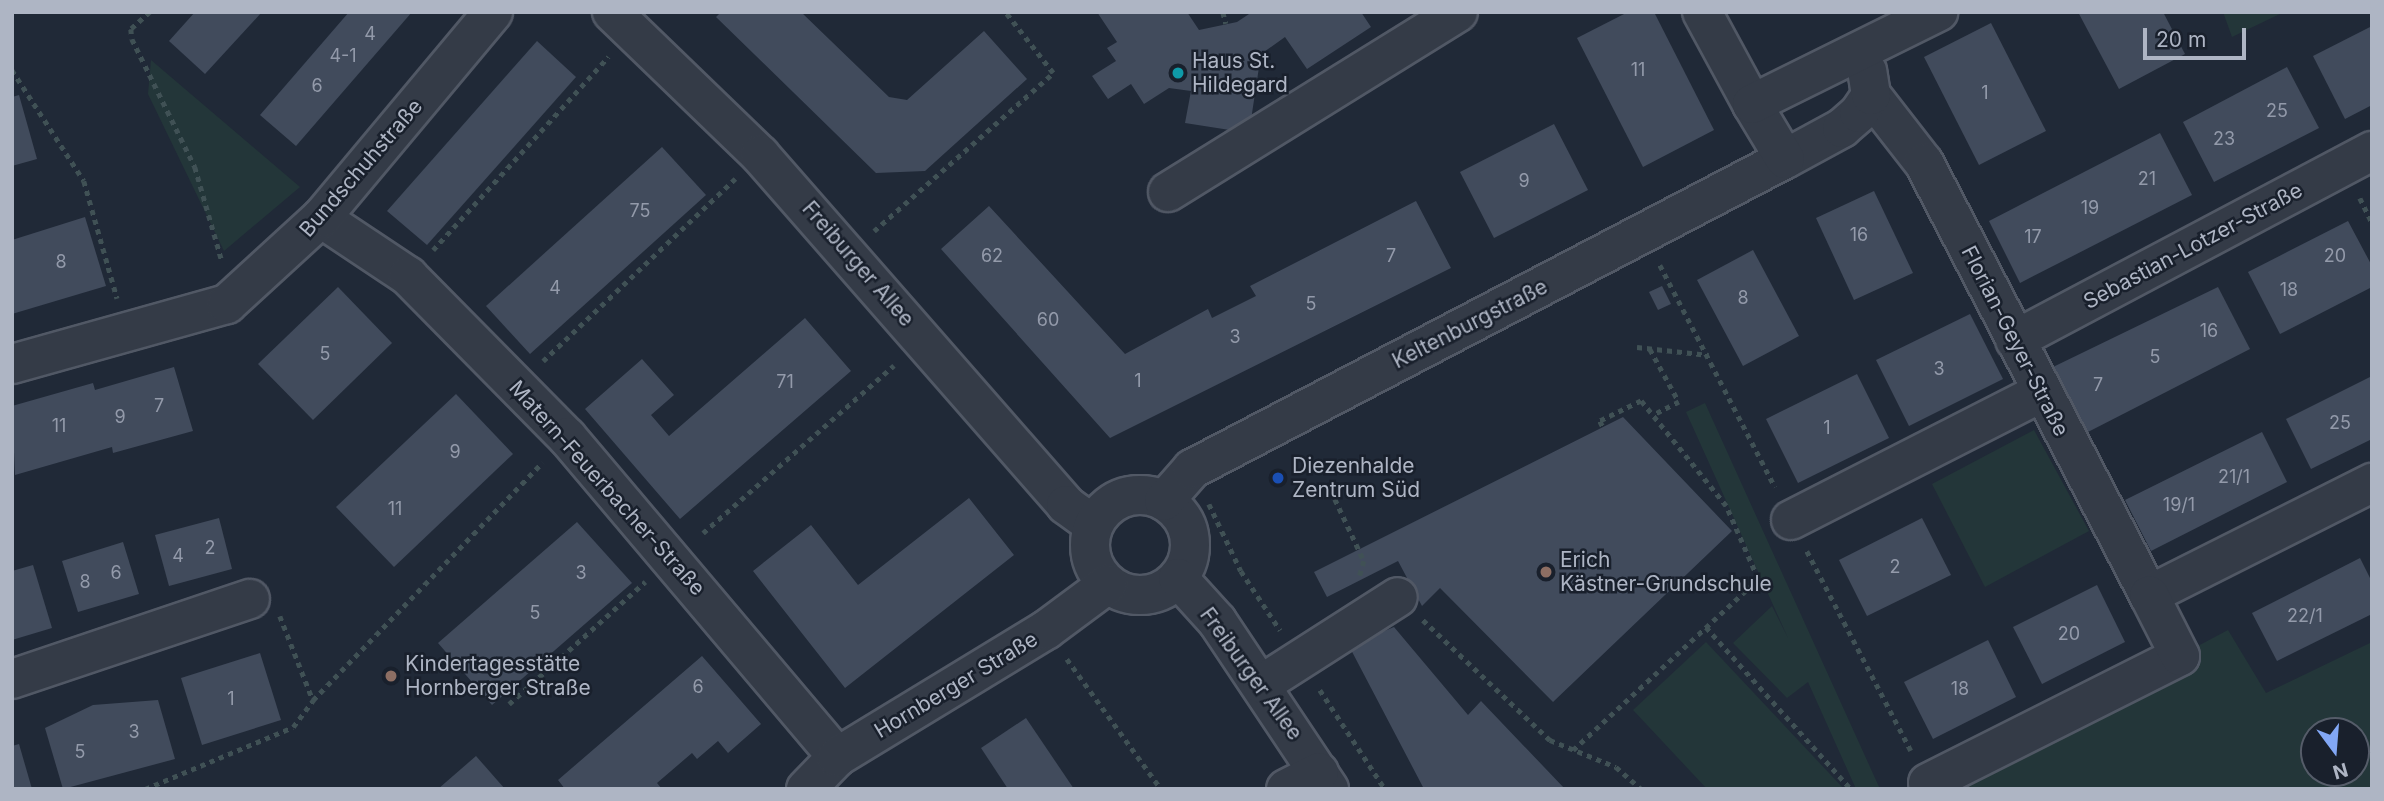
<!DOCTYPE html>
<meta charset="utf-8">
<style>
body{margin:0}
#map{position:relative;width:2384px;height:801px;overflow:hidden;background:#202937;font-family:Inter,sans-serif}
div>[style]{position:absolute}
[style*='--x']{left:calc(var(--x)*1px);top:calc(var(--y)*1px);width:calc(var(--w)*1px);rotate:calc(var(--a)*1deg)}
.green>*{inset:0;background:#233639}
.building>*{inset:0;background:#414b5c}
.path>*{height:4.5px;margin-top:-2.25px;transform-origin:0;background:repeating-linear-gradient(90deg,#405155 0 5px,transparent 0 10px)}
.roads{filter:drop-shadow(2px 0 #515865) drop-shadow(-2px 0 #515865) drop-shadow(0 2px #515865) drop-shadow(0 -2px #515865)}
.minor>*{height:38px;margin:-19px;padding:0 19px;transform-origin:19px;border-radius:19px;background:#343b47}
.minor>.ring{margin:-19px;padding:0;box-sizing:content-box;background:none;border:38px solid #343b47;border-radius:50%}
.dots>*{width:19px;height:19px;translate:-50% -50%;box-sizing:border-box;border:4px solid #19202c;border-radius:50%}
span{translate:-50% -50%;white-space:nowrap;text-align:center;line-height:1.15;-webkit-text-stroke:5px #19202c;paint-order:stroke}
.number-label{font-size:18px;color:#939aaa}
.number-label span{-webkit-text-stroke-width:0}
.poi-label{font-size:21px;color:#aeb5c4}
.left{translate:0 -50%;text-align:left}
.street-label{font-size:21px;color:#aeb5c4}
.frame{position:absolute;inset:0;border:14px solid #aeb5c4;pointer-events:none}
.north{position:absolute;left:2300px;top:717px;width:70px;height:70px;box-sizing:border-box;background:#19202c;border:2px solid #555c69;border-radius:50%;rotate:164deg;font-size:19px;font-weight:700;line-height:28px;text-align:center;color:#aeb5c4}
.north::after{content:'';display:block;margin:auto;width:24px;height:32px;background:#82a7f5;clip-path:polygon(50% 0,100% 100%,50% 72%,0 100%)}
.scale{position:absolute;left:2143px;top:28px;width:103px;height:32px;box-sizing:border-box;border:4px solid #aeb5c4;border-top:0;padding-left:9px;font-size:21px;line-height:24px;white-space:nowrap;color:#aeb5c4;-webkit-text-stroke:5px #19202c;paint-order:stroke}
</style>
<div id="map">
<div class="green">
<i style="clip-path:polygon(2223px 12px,2284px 12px,2232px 37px)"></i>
<i style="clip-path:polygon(151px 60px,300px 187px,224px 251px,148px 94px)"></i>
<i style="clip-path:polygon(1705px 403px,1880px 789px,1856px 789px,1808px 682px,1787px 698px,1733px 643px,1772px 606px,1788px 638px,1686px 412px)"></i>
<i style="clip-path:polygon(2034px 430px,2089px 531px,1985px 587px,1932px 484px)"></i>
<i style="clip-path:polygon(evenodd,2228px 630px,2266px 693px,2372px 642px,2372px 789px,1928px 789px,2228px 630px,2314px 731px,2356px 731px,2356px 773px,2314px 773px,2314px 731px)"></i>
<i style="clip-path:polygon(1706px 642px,1844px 789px,1707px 789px,1633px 710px)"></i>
</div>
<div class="building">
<i style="clip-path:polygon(195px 12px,262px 12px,205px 74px,169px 41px)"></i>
<i style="clip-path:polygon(349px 12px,412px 12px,296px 146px,260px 115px)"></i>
<i style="clip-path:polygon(721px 12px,801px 12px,889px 97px,907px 100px,984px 31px,1027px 79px,925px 171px,876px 173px,716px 17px)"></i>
<i style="clip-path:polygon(1097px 12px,1187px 12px,1199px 30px,1237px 22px,1252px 12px,1361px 12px,1371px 27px,1307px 69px,1285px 37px,1261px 54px,1249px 133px,1185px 123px,1191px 91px,1169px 88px,1144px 104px,1131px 84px,1108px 99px,1092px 76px,1116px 61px,1107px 48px,1117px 42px)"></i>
<i style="clip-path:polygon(1628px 12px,1654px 12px,1714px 130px,1643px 167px,1577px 38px)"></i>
<i style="clip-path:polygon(2078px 12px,2163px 12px,2185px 54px,2119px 89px)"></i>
<i style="clip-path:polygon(1991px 23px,2046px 131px,1979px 165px,1924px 57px)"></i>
<i style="clip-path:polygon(2372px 26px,2372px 105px,2345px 119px,2313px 56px)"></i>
<i style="clip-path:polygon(537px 41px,576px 77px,427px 245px,387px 211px)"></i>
<i style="clip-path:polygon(2287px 67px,2319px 128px,2214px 182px,2183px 122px)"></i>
<i style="clip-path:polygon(19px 95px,37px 159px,12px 166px,12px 97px)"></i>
<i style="clip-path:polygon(1554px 124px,1588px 190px,1494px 238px,1460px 172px)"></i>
<i style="clip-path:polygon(2160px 133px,2192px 195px,2020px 283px,1989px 221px)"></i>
<i style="clip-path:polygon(662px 147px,706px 195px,530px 354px,486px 306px)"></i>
<i style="clip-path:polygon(1874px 191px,1913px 273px,1854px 300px,1816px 218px)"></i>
<i style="clip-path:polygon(1416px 201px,1451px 268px,1110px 438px,941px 249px,989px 206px,1125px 354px,1208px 309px,1212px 318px,1256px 296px,1250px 286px)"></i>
<i style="clip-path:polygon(85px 217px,106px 286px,12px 314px,12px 240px)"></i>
<i style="clip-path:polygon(2348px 221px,2372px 266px,2372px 287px,2280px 334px,2248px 272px)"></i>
<i style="clip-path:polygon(1753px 250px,1799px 336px,1743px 366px,1697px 280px)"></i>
<i style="clip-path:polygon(1662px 286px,1671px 304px,1658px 310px,1649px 292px)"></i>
<i style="clip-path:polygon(338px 287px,392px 343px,313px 420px,258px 364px)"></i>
<i style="clip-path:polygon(2218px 287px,2250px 349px,2086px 433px,2053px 367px)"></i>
<i style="clip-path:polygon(1970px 314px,2003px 379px,1909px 426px,1876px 360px)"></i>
<i style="clip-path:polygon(805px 318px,851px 371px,680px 519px,585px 409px,642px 359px,674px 395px,651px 415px,669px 436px)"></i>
<i style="clip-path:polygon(174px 367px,193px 431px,113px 453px,112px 447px,15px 475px,12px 406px,93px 383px,95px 390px)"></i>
<i style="clip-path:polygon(1857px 374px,1889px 438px,1798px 483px,1766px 419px)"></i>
<i style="clip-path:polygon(2372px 376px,2372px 439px,2311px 469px,2286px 419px)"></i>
<i style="clip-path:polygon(456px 394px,513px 454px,394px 567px,336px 507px)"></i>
<i style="clip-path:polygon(1623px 417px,1732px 531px,1553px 702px,1440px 588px,1422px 606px,1398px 561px,1327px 597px,1314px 572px)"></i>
<i style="clip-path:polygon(2262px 432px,2287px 482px,2151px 551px,2125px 500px)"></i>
<i style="clip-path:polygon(969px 498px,1014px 555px,845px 688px,753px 571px,811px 525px,858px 585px)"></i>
<i style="clip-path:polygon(219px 518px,232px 569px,169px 586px,155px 535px)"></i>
<i style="clip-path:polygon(1922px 518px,1951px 575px,1867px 616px,1839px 560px)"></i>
<i style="clip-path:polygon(577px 522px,632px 583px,492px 705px,438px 643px)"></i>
<i style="clip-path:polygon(123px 542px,139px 594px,78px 612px,62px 561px)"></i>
<i style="clip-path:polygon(2360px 558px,2372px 582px,2372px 614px,2277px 661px,2252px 613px)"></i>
<i style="clip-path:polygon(33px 565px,52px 628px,12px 640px,12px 571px)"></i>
<i style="clip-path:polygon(2097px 585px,2125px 642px,2042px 684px,2013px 627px)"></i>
<i style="clip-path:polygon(1394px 627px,1468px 715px,1481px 701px,1565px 789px,1424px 789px,1349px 646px)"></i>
<i style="clip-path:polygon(1988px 640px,2016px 697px,1933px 739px,1904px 682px)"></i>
<i style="clip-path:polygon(260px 653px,281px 720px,202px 745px,181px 678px)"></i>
<i style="clip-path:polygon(702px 656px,761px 724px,728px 753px,718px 741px,697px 759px,692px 753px,657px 783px,662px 789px,565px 789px,558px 780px)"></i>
<i style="clip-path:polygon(158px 700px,175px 759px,63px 789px,45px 728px,93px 705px)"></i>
<i style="clip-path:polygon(1026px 718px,1074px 789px,1008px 789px,981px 748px)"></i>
<i style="clip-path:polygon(19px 744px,32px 789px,12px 789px,12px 746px)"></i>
<i style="clip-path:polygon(476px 756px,505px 789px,438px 789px)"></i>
</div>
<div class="path">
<i style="--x:150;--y:12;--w:25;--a:138"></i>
<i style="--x:131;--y:29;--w:10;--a:84"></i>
<i style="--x:132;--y:39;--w:143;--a:63.8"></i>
<i style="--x:195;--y:167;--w:98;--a:74"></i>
<i style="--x:1223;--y:12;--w:12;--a:76"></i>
<i style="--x:12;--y:70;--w:132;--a:57"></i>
<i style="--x:84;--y:181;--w:122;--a:74.2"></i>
<i style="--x:2360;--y:198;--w:28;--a:64"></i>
<i style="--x:874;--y:231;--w:239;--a:-41.4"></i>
<i style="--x:1053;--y:73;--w:78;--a:-128.2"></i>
<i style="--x:433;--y:250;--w:261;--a:-47.8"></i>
<i style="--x:1660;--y:265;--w:250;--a:62.6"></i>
<i style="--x:1637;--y:347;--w:72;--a:6.3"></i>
<i style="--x:1650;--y:349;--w:60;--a:61.3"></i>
<i style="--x:1679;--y:402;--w:29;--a:153"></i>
<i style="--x:543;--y:361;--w:265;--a:-43.5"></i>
<i style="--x:1335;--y:499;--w:68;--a:64.9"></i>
<i style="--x:1364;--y:561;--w:18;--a:106"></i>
<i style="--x:1209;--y:504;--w:74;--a:64.5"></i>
<i style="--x:1241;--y:571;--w:71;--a:56.5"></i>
<i style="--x:703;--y:533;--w:254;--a:-41.3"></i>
<i style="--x:1807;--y:551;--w:225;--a:62.5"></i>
<i style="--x:280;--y:616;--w:90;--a:68.6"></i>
<i style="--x:1423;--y:620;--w:175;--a:43.4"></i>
<i style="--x:1550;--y:740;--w:71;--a:22.2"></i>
<i style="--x:1616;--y:767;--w:33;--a:41"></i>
<i style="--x:1706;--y:627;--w:217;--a:48.2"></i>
<i style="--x:1067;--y:659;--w:160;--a:54.1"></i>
<i style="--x:1320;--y:690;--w:118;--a:56.7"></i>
<i style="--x:509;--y:704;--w:183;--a:-41.9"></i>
<i style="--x:1573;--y:750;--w:252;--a:-42.7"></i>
<i style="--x:1758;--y:579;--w:80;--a:-113.7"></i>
<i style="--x:1726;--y:506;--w:135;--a:-129"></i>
<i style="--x:1641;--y:401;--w:46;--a:154"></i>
<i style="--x:1600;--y:421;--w:7;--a:63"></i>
<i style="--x:145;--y:789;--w:160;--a:-22.7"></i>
<i style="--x:293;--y:727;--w:34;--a:-53"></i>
<i style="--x:313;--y:700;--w:330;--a:-46"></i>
</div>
<div class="roads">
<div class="minor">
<i style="--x:612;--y:12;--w:206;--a:44"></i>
<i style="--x:760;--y:155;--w:465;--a:48.8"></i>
<i style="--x:1066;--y:505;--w:34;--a:36"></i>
<i style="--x:1702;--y:12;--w:105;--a:61.5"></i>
<i style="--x:1871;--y:95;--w:86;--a:52.1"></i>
<i style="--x:1924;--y:163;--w:487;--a:62.5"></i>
<i style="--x:2149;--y:595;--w:250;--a:-26.7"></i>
<i style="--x:1785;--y:159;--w:65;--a:-28.5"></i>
<i style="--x:1842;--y:128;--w:23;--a:-41"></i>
<i style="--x:1859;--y:113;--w:22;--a:-56"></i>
<i style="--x:1871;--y:95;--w:24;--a:-99"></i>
<i style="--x:1168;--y:192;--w:341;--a:-31.8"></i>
<i style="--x:321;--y:218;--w:105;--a:33.7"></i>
<i style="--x:408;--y:276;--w:226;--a:45.4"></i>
<i style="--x:567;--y:437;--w:419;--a:49.8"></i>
<i style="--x:2015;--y:340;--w:404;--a:-27.9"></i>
<i style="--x:12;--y:364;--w:223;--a:-15.6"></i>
<i style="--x:227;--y:304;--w:127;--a:-42.5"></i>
<i style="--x:321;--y:218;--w:268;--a:-50.1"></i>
<i class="ring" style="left:1090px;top:495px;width:62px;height:62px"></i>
<i style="--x:1164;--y:501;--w:43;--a:-48.8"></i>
<i style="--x:1192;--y:469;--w:669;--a:-27.6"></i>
<i style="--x:1785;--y:159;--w:64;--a:-121"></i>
<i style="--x:1752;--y:104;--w:208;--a:-26.3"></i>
<i style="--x:1791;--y:520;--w:280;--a:-27"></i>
<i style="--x:1178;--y:578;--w:58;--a:47.8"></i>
<i style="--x:1217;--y:621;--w:202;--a:56.3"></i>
<i style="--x:12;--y:679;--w:251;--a:-18.6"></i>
<i style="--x:1262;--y:684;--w:161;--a:-32.6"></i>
<i style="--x:1928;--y:783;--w:282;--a:-26.7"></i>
<i style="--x:2180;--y:656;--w:68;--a:-116.9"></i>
<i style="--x:806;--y:789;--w:45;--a:-45.9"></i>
<i style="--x:837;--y:757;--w:245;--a:-31.3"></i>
<i style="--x:1046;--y:630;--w:77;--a:-36.6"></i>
<i style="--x:1286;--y:789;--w:37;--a:-27"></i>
</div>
</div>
<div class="dots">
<i style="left:1178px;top:73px;background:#0f9aa8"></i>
<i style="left:1278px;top:478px;background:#1a4fb4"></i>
<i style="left:1546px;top:572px;background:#8d6e63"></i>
<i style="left:391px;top:676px;background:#8d6e63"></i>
</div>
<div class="number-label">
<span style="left:370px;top:34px">4</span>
<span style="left:343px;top:56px">4-1</span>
<span style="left:1638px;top:70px">11</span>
<span style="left:317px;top:86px">6</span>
<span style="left:1985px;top:93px">1</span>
<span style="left:2277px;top:111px">25</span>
<span style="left:2224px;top:139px">23</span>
<span style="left:2147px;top:179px">21</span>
<span style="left:1524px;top:181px">9</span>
<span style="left:2090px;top:208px">19</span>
<span style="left:640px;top:211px">75</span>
<span style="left:1859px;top:235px">16</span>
<span style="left:2033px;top:237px">17</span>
<span style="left:992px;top:256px">62</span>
<span style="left:1391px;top:256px">7</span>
<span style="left:2335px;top:256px">20</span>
<span style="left:61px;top:262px">8</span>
<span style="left:555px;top:288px">4</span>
<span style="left:2289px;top:290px">18</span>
<span style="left:1743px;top:298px">8</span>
<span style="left:1311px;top:304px">5</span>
<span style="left:1048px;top:320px">60</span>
<span style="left:2209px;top:331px">16</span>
<span style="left:1235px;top:337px">3</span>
<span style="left:325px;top:354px">5</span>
<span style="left:2155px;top:357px">5</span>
<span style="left:1939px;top:369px">3</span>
<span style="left:1138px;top:381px">1</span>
<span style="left:785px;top:382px">71</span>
<span style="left:2098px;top:385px">7</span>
<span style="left:159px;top:406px">7</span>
<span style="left:120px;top:417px">9</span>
<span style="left:2340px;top:423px">25</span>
<span style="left:59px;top:426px">11</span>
<span style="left:1827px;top:428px">1</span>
<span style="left:455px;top:452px">9</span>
<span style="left:2234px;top:477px">21/1</span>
<span style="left:2179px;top:505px">19/1</span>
<span style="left:395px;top:509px">11</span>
<span style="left:210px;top:548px">2</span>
<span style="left:178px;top:556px">4</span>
<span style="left:1895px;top:567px">2</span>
<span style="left:116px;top:573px">6</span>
<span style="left:581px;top:573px">3</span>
<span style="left:85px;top:582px">8</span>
<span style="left:535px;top:613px">5</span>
<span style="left:2305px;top:616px">22/1</span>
<span style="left:2069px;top:634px">20</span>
<span style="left:698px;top:687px">6</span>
<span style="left:1960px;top:689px">18</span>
<span style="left:231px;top:699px">1</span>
<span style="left:134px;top:732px">3</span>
<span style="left:80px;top:752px">5</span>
</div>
<div class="poi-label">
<span class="left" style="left:1192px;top:73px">Haus St.<br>Hildegard</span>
<span class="left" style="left:1292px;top:478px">Diezenhalde<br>Zentrum Süd</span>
<span class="left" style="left:1560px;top:572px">Erich<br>Kästner-Grundschule</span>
<span class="left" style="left:405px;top:676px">Kindertagesstätte<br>Hornberger Straße</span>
</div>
<div class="street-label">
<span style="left:361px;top:168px;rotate:-49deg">Bundschuhstraße</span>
<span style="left:2193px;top:246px;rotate:-28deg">Sebastian-Lotzer-Straße</span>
<span style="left:858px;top:264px;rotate:49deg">Freiburger Allee</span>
<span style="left:1470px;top:324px;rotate:-27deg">Keltenburgstraße</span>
<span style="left:2015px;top:341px;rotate:63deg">Florian-Geyer-Straße</span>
<span style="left:607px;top:488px;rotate:48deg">Matern-Feuerbacher-Straße</span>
<span style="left:1251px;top:674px;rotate:54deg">Freiburger Allee</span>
<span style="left:956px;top:685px;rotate:-31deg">Hornberger Straße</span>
</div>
<div class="frame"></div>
<div class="north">N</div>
<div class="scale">20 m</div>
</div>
